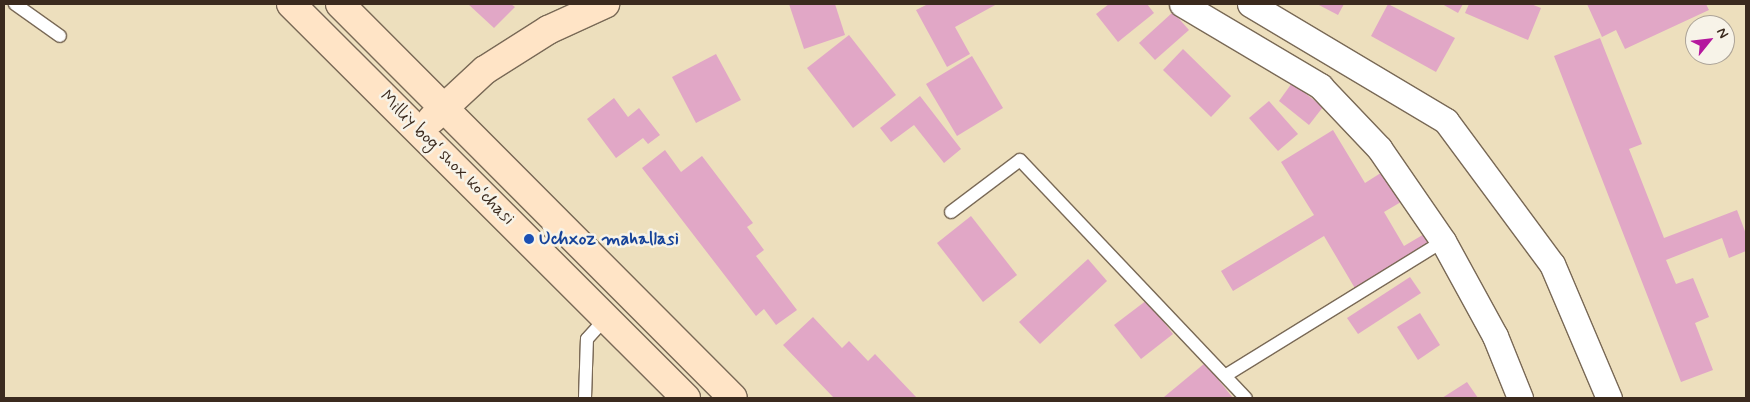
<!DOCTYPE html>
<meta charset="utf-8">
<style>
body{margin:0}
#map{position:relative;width:1750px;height:402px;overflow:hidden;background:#eddfbd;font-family:Mynerve,sans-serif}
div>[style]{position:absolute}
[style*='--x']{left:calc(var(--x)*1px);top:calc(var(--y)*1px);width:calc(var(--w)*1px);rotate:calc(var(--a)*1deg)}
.building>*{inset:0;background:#e1a7c6}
.roads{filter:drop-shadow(1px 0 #796956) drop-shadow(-1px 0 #796956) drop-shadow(0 1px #796956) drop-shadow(0 -1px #796956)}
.lane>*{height:12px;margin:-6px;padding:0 6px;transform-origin:6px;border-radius:6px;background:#fff}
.street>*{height:25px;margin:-12.5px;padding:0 12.5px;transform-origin:12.5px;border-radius:12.5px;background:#fff}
.secondary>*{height:28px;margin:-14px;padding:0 14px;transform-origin:14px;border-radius:14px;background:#ffe4c6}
.dots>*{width:14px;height:14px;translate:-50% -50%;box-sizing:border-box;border:2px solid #f7f3e8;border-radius:50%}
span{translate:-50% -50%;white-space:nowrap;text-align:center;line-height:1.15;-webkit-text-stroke:5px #f7f3e8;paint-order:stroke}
.street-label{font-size:18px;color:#3b2a1e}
.transit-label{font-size:18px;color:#164399;font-weight:700}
.left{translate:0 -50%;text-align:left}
.frame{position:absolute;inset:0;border:5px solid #3b2a1e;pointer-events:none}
.north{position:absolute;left:1685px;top:15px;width:50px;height:50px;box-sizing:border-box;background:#f7f3e8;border:1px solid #aca397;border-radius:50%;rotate:61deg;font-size:14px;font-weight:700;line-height:20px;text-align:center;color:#3b2a1e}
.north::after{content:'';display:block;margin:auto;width:18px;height:22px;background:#b5179e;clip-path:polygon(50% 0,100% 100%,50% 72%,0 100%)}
</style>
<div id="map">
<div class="building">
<i style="clip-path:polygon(468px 4px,511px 4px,515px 7px,494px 28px)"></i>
<i style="clip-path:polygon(789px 4px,835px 4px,845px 35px,804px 49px)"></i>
<i style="clip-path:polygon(928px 4px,997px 4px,955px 27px,970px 54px,947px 67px,916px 10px)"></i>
<i style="clip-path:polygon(1109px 4px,1147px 4px,1154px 13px,1118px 42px,1096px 14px)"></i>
<i style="clip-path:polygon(1317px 4px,1344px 4px,1338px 15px)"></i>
<i style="clip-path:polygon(1388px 4px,1455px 38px,1436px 72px,1371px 36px)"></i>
<i style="clip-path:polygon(1442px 4px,1463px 4px,1458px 13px)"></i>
<i style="clip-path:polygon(1469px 4px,1531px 4px,1541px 8px,1528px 40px,1465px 13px)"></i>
<i style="clip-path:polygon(1587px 4px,1706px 4px,1709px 10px,1625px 49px,1616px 30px,1602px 37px)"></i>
<i style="clip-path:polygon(1173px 12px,1189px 30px,1155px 60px,1139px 43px)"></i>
<i style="clip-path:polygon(849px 35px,896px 95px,853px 128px,807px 68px)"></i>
<i style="clip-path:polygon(1600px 38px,1642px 144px,1629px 149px,1664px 238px,1737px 210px,1746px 234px,1746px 251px,1729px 258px,1722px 238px,1666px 260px,1676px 284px,1693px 278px,1709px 317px,1695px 323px,1713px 370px,1681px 382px,1554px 56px)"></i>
<i style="clip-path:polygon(1183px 49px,1231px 96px,1211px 117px,1163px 70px)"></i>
<i style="clip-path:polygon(716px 54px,741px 100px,696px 123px,672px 77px)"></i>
<i style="clip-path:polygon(972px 56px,1003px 108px,957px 136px,926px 84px)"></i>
<i style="clip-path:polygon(1292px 83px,1323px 107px,1309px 125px,1279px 101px)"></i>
<i style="clip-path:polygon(920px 96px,961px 149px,944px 163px,914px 125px,891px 142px,880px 128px)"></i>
<i style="clip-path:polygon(614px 98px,628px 117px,639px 108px,660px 135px,648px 144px,643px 138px,616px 158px,587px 119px)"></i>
<i style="clip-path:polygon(1269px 101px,1298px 134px,1278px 151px,1249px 118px)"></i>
<i style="clip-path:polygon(1333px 130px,1365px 183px,1387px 169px,1406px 199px,1384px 212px,1404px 246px,1431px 230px,1437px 241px,1356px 290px,1324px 236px,1233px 291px,1221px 271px,1314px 215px,1281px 162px)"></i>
<i style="clip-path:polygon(665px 150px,681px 172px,702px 156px,753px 223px,747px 227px,764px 250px,756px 256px,797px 310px,776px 325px,764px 309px,756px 316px,642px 168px)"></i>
<i style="clip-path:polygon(971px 216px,1017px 275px,983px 302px,937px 243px)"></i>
<i style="clip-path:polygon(1088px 259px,1107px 281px,1040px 344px,1019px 322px)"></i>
<i style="clip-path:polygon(1410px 277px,1421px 293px,1358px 334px,1347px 318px)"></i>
<i style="clip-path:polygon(1147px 300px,1173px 334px,1141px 359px,1114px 325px)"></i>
<i style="clip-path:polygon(1420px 313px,1440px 345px,1418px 360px,1397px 327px)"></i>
<i style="clip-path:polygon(813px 317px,842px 348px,849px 341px,868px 361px,875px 354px,917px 398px,834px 398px,783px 345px)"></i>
<i style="clip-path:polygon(1205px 363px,1233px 398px,1166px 398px,1164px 397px)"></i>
<i style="clip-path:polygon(1467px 382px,1478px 398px,1442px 398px)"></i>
</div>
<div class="roads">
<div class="lane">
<i style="--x:15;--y:4;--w:55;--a:35.4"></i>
<i style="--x:951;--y:212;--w:86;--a:-37"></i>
<i style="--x:1020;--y:160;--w:328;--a:46.5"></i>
<i style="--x:1228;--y:374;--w:253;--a:-31.7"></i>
<i style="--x:585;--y:398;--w:59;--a:-88.1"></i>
<i style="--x:587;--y:339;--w:30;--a:-48"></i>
</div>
<div class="street">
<i style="--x:1182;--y:4;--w:161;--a:30.7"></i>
<i style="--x:1320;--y:86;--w:86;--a:46.4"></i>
<i style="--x:1379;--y:148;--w:113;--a:55.5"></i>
<i style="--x:1443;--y:241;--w:108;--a:61.3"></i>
<i style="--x:1495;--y:336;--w:67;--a:68"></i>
<i style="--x:1250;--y:4;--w:228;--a:30.8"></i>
<i style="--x:1446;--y:121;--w:178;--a:53.5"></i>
<i style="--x:1552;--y:264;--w:146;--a:67"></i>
</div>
<div class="secondary">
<i style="--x:291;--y:4;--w:558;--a:44.93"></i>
<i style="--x:340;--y:4;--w:556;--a:45.07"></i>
<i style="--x:432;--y:119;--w:72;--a:-42.8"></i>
<i style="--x:485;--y:70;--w:75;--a:-32.4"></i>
<i style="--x:548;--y:30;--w:63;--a:-24.5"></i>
</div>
</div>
<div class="dots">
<i style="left:529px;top:239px;background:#1a4fb4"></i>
</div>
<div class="street-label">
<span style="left:447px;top:158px;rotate:45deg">Milliy bog‘ shox ko‘chasi</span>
</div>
<div class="transit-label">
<span class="left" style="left:539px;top:239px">Uchxoz mahallasi</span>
</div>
<div class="frame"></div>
<div class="north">N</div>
</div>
